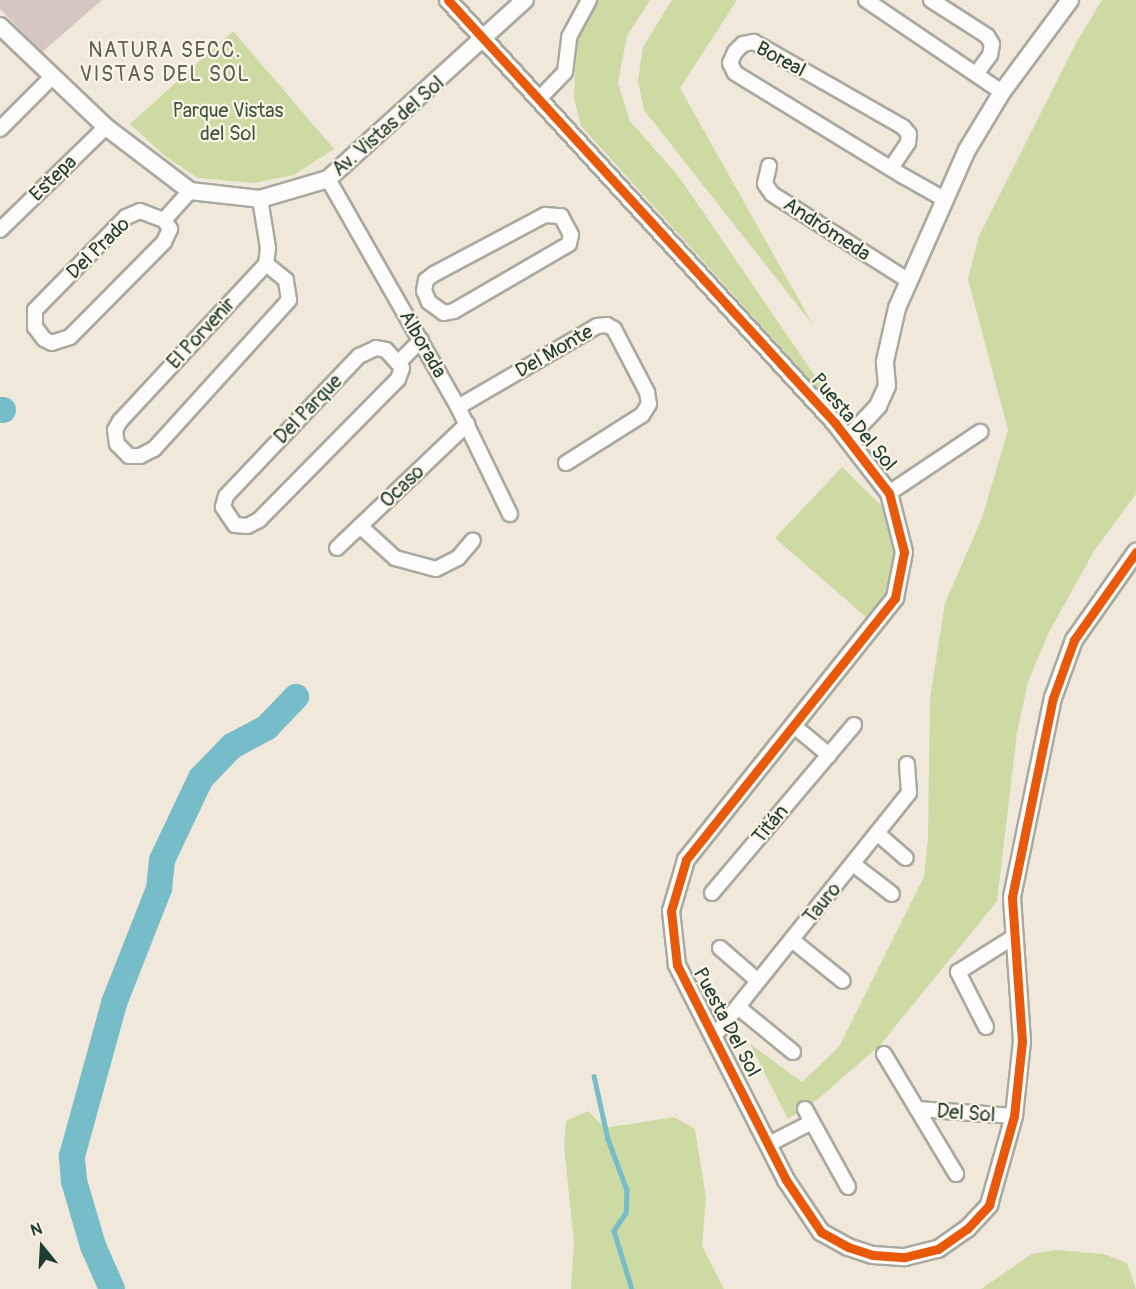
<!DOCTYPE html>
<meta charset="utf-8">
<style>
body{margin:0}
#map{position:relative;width:1136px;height:1289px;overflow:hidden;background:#efe8db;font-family:Pangolin,sans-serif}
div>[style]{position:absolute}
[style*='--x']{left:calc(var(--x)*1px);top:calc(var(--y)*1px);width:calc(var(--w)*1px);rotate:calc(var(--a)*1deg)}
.green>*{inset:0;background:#cedaa3}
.stream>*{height:4.5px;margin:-2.25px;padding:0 2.25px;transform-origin:2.25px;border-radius:2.25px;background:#76bdc9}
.river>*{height:26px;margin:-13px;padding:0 13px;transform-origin:13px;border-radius:13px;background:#76bdc9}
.building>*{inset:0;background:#d4c7c1}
.roads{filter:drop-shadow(2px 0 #a9a9a0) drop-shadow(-2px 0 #a9a9a0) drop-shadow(0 2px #a9a9a0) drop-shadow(0 -2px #a9a9a0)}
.minor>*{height:14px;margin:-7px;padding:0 7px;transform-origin:7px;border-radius:7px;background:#fdfcfa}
.tertiary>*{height:16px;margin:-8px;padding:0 8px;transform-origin:8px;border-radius:8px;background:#fdfcfa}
.cycleway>*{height:9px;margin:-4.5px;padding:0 4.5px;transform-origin:4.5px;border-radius:4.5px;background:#e8590c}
span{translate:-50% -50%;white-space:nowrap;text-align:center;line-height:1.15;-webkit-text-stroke:4.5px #fcf5e5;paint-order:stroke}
.street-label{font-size:20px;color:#1f3d34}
.park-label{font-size:20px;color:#3d5a41}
.neighbourhood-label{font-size:21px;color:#5d5e57;letter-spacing:1.5px}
.north{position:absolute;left:12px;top:1217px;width:60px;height:60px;-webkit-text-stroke:4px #fcf5e5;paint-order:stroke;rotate:342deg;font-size:16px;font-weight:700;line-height:24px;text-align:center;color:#1f3d34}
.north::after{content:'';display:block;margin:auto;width:21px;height:27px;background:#1f3d34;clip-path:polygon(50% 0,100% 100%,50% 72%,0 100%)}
</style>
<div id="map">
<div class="green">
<i style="clip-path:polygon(596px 0,650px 0,627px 36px,618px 83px,630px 121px,679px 177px,841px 414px,581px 126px,574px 99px,576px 42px,583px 17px)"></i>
<i style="clip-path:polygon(672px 0,737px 0,680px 88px,813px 325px,644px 110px,638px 81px,643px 47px)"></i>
<i style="clip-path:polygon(1102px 0,1136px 0,1136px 494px,1094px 551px,1048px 634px,1028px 682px,1017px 733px,997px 901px,881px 1044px,818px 1099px,788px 1119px,750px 1044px,802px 1082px,839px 1047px,924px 877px,928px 837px,930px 698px,945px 603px,982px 518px,1008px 430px,968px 279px,979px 236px,1076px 43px)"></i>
<i style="clip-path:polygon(233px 31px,334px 149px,294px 175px,254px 183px,198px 178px,166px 157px,130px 124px)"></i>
<i style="clip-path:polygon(842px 467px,896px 520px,904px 552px,895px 598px,874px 624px,775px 538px)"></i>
<i style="clip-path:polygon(588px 1111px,605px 1128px,674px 1117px,695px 1129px,706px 1198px,702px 1246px,724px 1289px,571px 1289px,574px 1243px,564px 1146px,566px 1121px)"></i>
<i style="clip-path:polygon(1056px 1250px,1104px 1254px,1127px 1263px,1136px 1289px,981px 1289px,1032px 1254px)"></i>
</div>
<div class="stream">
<i style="--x:594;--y:1076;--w:65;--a:77.5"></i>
<i style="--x:608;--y:1139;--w:54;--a:69.6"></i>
<i style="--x:627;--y:1190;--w:23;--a:92"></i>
<i style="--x:626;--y:1213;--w:22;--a:124"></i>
<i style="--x:614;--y:1231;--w:61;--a:72.8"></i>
</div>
<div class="river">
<i style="--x:0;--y:410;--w:3;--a:0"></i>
<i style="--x:112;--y:1289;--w:47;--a:-113.8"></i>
<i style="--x:93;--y:1246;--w:68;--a:-106.3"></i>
<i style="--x:74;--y:1181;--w:25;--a:-95"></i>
<i style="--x:72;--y:1156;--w:159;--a:-74.6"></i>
<i style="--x:114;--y:1003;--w:123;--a:-68.5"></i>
<i style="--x:159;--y:889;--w:29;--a:-84"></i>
<i style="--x:162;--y:860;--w:91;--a:-64.6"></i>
<i style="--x:201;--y:778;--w:45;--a:-45.9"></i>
<i style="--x:232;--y:746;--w:40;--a:-28"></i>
<i style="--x:267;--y:727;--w:42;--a:-46"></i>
</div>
<div class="building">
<i style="clip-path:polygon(0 0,102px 0,42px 52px,0 9px)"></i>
</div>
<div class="roads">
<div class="minor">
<i style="--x:866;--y:0;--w:164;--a:34.1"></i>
<i style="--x:931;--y:0;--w:67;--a:32.7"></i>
<i style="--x:987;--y:36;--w:9;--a:58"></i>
<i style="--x:992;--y:44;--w:11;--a:100"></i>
<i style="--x:990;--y:55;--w:22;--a:126"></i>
<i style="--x:538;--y:100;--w:39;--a:-46"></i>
<i style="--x:565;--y:72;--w:35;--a:-83"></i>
<i style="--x:569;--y:37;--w:42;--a:-61.6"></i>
<i style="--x:0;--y:129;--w:75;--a:-45"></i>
<i style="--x:769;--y:166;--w:18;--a:103"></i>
<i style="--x:765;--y:184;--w:12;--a:55"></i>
<i style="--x:772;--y:194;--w:162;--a:32.4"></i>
<i style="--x:891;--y:168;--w:30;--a:-56"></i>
<i style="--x:908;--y:143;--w:9;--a:-84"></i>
<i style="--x:909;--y:134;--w:9;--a:-131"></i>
<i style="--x:903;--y:127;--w:172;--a:-150.3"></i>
<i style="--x:754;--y:42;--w:11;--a:170"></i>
<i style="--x:743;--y:44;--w:11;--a:135"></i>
<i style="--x:735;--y:52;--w:12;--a:114"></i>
<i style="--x:730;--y:63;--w:11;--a:63"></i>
<i style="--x:735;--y:73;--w:199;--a:31.5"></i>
<i style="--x:905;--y:177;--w:45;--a:29.4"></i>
<i style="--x:328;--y:179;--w:262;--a:60.3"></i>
<i style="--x:458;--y:407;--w:119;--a:64.1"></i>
<i style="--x:260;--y:199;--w:50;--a:80.7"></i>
<i style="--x:268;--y:248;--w:16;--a:97"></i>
<i style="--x:266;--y:264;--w:214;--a:132.9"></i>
<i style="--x:120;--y:421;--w:10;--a:119"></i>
<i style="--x:115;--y:430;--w:14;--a:82"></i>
<i style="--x:117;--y:444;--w:17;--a:45"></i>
<i style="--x:129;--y:456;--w:11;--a:0"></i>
<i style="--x:140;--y:456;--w:16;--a:-27"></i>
<i style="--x:154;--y:449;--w:201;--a:-47.8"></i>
<i style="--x:289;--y:300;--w:20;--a:-99"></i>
<i style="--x:286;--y:280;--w:26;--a:-141"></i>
<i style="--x:545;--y:215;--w:16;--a:4"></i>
<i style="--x:561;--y:216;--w:21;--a:62"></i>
<i style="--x:571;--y:235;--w:9;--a:103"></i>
<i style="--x:569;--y:244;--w:133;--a:149.8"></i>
<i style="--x:454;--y:311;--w:10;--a:169"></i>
<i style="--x:444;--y:313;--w:19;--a:-144"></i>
<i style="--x:429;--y:302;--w:12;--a:-114"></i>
<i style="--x:424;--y:291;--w:11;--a:-80"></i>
<i style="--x:426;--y:280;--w:10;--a:-37"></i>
<i style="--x:434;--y:274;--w:126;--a:-28"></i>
<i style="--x:164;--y:220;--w:11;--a:56"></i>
<i style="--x:170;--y:229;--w:14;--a:115"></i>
<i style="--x:164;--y:242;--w:134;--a:134.7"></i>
<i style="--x:70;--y:337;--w:19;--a:162"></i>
<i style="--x:52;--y:343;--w:9;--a:-153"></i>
<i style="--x:44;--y:339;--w:15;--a:-127"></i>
<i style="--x:35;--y:327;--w:17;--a:-90"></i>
<i style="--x:35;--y:310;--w:130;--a:-45.6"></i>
<i style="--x:126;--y:217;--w:15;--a:-23"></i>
<i style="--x:140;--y:211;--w:26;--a:21"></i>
<i style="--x:164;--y:220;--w:39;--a:-48"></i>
<i style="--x:0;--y:230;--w:148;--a:-44.2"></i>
<i style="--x:376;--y:348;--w:10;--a:11"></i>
<i style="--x:386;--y:350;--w:24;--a:48"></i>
<i style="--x:402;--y:368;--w:12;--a:110"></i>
<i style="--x:398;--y:379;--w:198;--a:134.6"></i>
<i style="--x:259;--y:520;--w:13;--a:153"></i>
<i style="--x:247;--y:526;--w:12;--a:-175"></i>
<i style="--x:235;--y:525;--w:22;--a:-124"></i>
<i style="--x:223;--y:507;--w:11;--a:-75"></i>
<i style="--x:226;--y:496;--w:193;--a:-46.5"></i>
<i style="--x:359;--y:356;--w:19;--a:-25"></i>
<i style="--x:399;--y:362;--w:31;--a:-45"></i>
<i style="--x:458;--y:407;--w:161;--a:-30.2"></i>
<i style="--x:597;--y:326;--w:10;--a:-6"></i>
<i style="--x:607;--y:325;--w:8;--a:30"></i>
<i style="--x:614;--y:329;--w:71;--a:62.4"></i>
<i style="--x:647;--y:392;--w:12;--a:81"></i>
<i style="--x:649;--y:404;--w:13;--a:122"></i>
<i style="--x:642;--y:415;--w:90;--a:147.7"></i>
<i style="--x:889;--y:493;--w:110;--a:-33.8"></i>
<i style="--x:360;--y:526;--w:47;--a:42.4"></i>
<i style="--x:395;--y:558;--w:42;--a:15"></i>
<i style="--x:436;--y:569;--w:25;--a:-27"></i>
<i style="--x:458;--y:558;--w:23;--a:-50"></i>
<i style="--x:337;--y:548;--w:180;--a:-43.6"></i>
<i style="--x:793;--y:725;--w:47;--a:39.8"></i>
<i style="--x:877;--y:833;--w:38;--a:41"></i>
<i style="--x:853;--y:864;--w:49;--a:37.6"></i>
<i style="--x:712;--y:893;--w:220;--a:-49.8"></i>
<i style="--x:792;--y:940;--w:65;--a:38.8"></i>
<i style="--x:720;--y:948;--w:50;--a:41"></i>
<i style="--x:738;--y:1007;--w:71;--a:39.3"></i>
<i style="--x:986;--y:1027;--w:62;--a:-117"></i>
<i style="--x:958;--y:972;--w:64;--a:-32.2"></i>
<i style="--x:715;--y:1035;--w:310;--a:-51.3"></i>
<i style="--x:909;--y:793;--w:29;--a:-94"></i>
<i style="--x:884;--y:1054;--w:140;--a:59"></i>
<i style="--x:805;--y:1109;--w:89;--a:61.1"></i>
<i style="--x:917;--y:1109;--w:97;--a:4.1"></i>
<i style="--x:769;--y:1144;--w:48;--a:-27.1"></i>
</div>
<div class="tertiary">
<i style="--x:448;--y:0;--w:573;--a:47.54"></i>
<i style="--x:835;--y:423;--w:88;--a:52.4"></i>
<i style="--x:889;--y:493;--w:61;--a:75.7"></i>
<i style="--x:904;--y:552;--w:47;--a:101.1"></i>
<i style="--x:895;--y:598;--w:335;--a:128.6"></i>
<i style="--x:686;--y:860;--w:53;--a:106.4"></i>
<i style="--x:671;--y:911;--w:54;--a:83.7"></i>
<i style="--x:677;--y:965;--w:241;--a:63.1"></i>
<i style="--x:786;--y:1180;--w:63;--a:56.1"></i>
<i style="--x:821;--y:1232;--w:31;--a:29"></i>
<i style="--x:848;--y:1247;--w:26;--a:18"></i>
<i style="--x:873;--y:1255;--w:32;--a:4"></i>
<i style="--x:905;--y:1257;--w:34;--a:-14"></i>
<i style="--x:938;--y:1249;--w:35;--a:-35"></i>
<i style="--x:967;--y:1229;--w:33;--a:-47"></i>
<i style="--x:989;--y:1205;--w:92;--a:-74.3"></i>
<i style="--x:1014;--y:1116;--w:75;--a:-83.9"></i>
<i style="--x:1022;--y:1041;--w:144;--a:-94"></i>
<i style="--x:1012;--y:897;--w:203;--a:-78.4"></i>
<i style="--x:1053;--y:698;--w:62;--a:-70.1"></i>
<i style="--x:1074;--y:640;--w:108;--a:-54.8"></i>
<i style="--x:0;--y:26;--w:146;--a:43.6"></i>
<i style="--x:106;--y:127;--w:106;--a:37.3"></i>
<i style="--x:190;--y:191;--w:70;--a:6.5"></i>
<i style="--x:260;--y:199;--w:71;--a:-16.4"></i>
<i style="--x:328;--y:179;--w:266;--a:-42.3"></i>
<i style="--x:848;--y:438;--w:44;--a:-46.8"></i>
<i style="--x:878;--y:406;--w:22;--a:-66"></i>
<i style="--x:887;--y:386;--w:25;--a:-95"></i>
<i style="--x:885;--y:361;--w:54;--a:-77.2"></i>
<i style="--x:897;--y:308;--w:173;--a:-66.1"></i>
<i style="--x:967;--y:150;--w:68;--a:-58.9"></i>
<i style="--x:1002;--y:92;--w:114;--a:-53.5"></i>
</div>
</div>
<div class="cycleway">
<i style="--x:448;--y:0;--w:573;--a:47.54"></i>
<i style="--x:835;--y:423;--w:88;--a:52.4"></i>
<i style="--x:889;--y:493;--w:61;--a:75.7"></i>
<i style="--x:904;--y:552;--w:47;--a:101.1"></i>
<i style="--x:895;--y:598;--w:335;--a:128.6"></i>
<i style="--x:686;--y:860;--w:53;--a:106.4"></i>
<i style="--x:671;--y:911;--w:54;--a:83.7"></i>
<i style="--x:677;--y:965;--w:241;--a:63.1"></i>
<i style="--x:786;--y:1180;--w:63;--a:56.1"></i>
<i style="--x:821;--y:1232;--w:31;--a:29"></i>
<i style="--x:848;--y:1247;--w:26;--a:18"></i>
<i style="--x:873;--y:1255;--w:32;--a:4"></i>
<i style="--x:905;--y:1257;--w:34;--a:-14"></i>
<i style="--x:938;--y:1249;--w:35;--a:-35"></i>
<i style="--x:967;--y:1229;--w:33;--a:-47"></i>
<i style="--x:989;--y:1205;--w:92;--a:-74.3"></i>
<i style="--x:1014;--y:1116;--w:75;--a:-83.9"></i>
<i style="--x:1022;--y:1041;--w:144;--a:-94"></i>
<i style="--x:1012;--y:897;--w:203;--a:-78.4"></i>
<i style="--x:1053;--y:698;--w:62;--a:-70.1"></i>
<i style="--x:1074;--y:640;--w:108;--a:-54.8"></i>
</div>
<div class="street-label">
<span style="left:781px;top:59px;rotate:28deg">Boreal</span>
<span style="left:388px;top:126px;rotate:-41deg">Av. Vistas del Sol</span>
<span style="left:53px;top:178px;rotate:-44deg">Estepa</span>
<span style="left:827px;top:229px;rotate:33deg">Andrómeda</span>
<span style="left:98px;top:248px;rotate:-44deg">Del Prado</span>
<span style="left:201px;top:333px;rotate:-47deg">El Porvenir</span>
<span style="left:423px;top:344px;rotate:60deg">Alborada</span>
<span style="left:554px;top:351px;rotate:-30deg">Del Monte</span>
<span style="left:308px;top:409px;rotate:-46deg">Del Parque</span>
<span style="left:854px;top:422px;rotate:50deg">Puesta Del Sol</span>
<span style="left:402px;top:486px;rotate:-44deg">Ocaso</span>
<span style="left:770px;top:824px;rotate:-50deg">Titán</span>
<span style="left:822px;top:903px;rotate:-51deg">Tauro</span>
<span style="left:727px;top:1022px;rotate:62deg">Puesta Del Sol</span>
<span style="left:966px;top:1113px;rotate:4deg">Del Sol</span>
</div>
<div class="park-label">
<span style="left:228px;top:122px">Parque Vistas<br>del Sol</span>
</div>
<div class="neighbourhood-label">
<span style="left:165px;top:63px">NATURA SECC.<br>VISTAS DEL SOL</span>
</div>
<div class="north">N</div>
</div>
